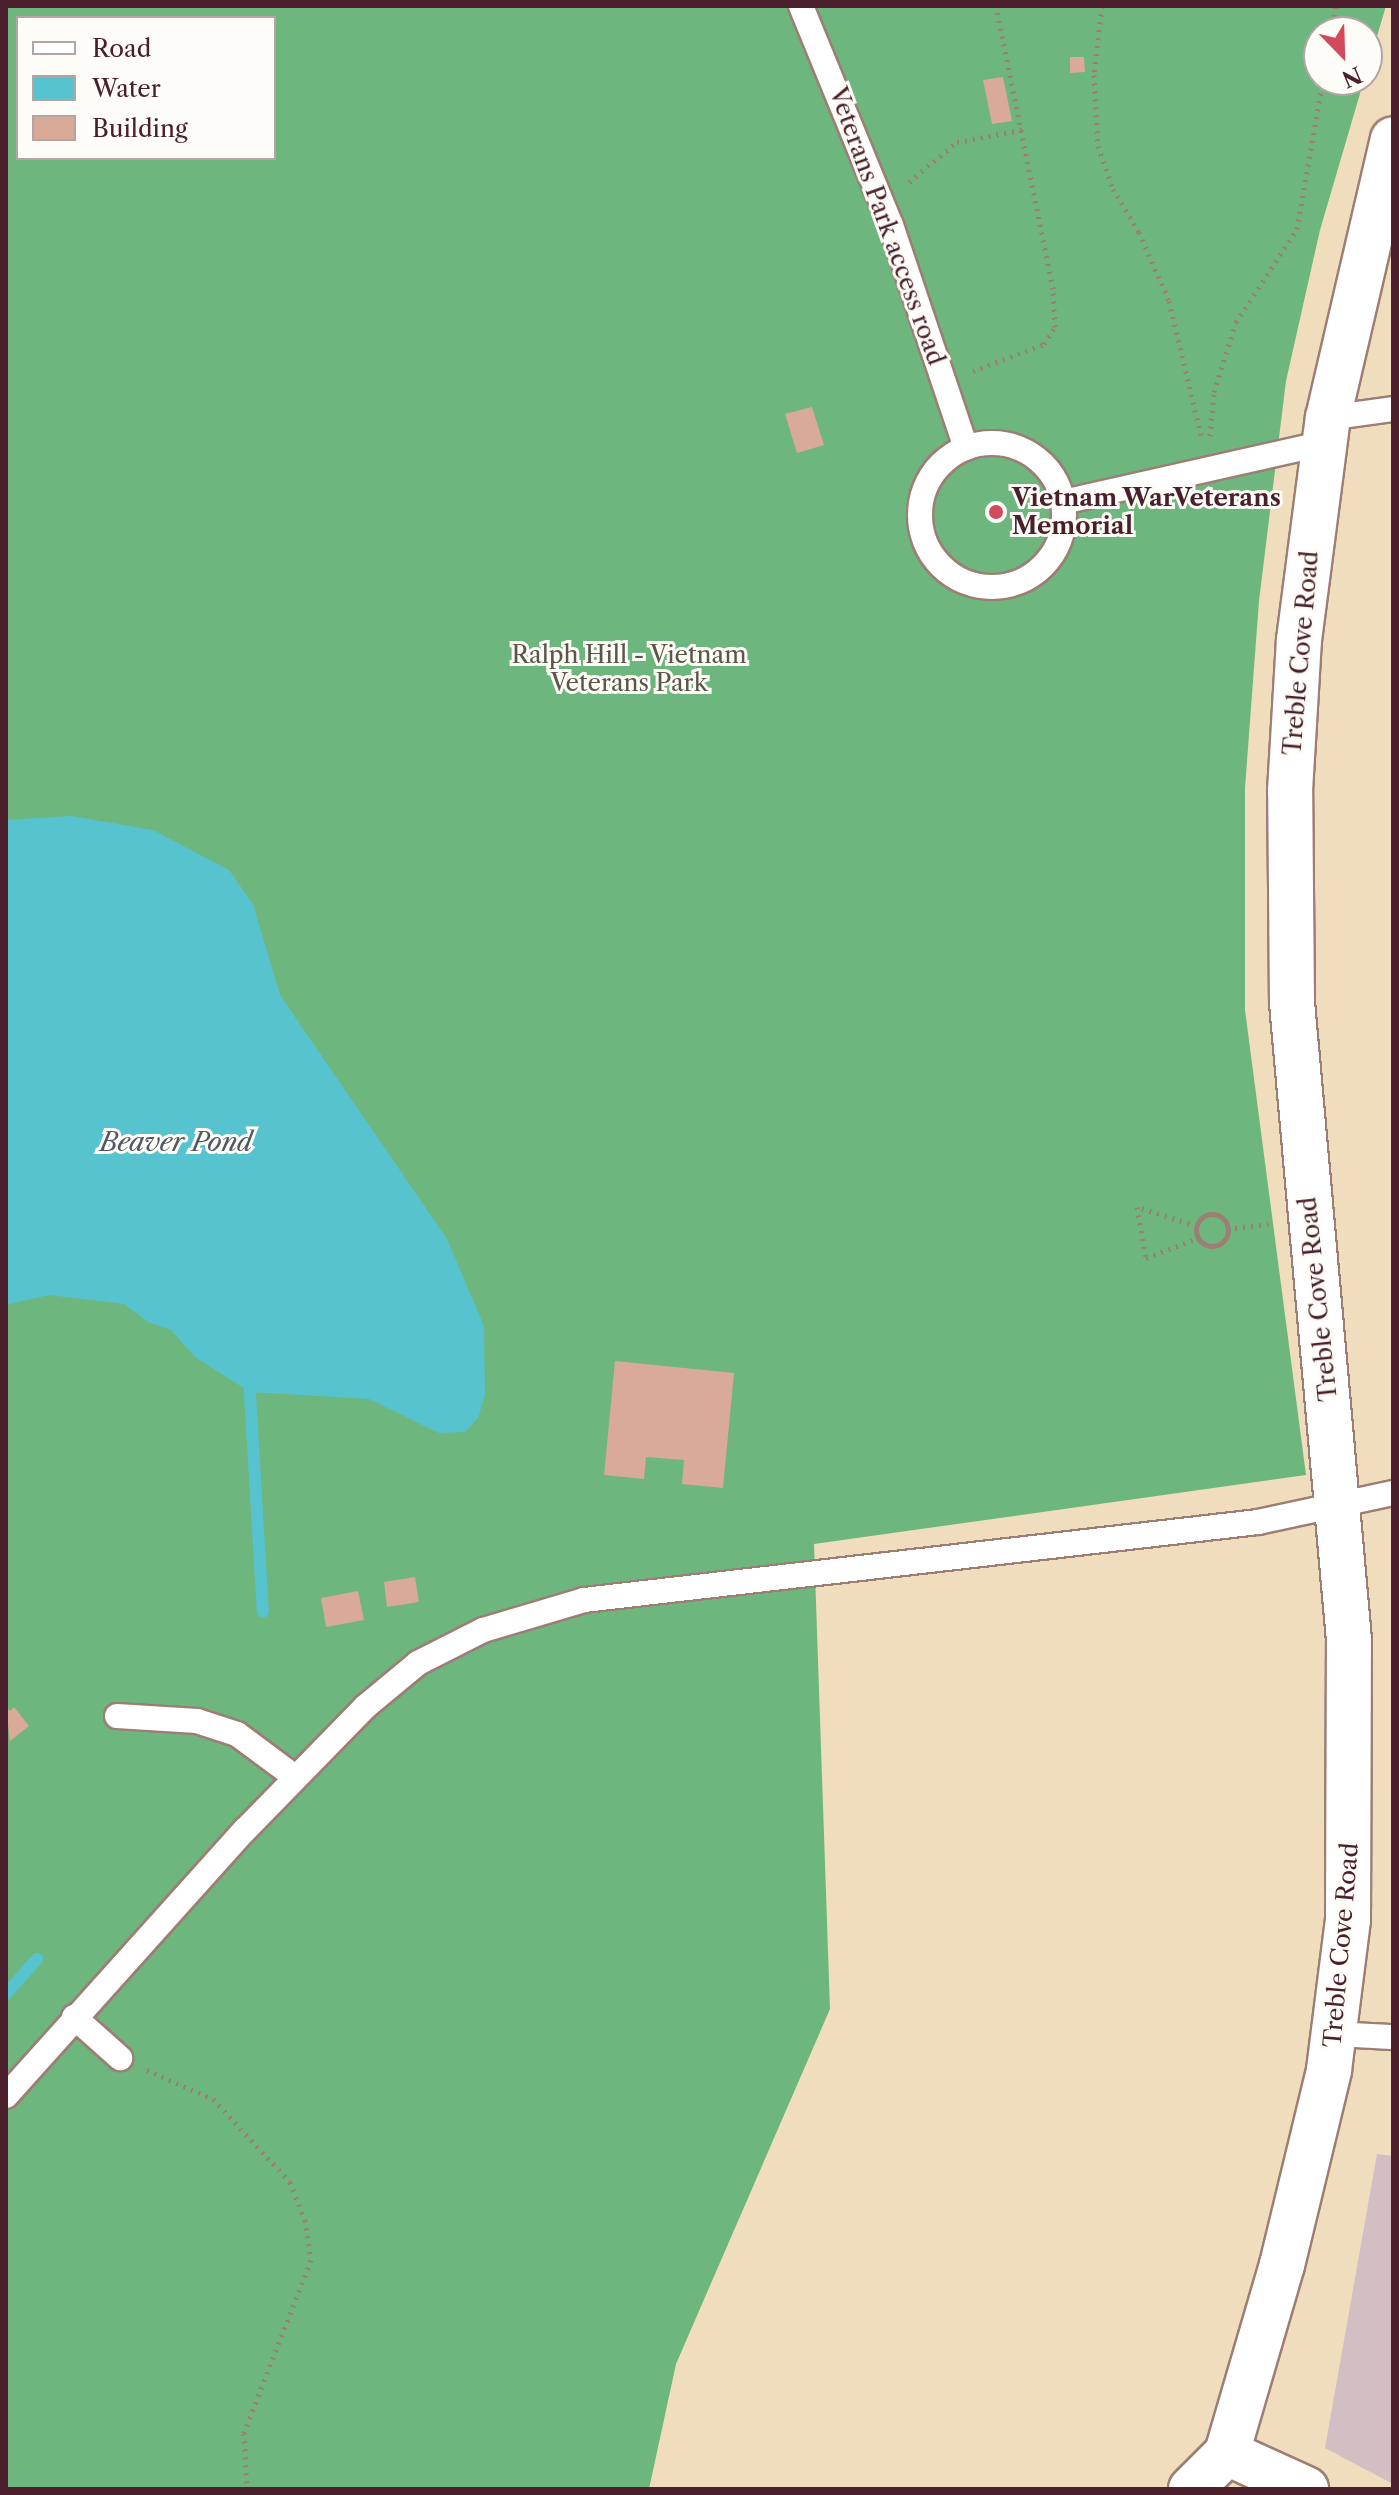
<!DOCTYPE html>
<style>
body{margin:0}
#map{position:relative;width:1399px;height:2495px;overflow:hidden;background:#f0ddbd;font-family:"Libre Caslon Text",serif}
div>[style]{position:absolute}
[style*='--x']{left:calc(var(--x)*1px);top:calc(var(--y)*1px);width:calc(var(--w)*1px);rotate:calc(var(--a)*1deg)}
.industrial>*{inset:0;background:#d2bec3}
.forest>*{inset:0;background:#6db67e}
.water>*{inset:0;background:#57c3cf}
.stream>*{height:12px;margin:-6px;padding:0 6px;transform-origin:6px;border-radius:6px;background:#57c3cf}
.building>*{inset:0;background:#d9aa97}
.path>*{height:5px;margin-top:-2.5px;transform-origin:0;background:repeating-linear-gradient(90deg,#9d7e74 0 2px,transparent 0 8px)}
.path>.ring{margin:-2.5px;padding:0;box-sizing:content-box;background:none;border:5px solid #9d7e74;border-radius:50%}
.roads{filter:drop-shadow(2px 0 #9d7e74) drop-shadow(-2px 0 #9d7e74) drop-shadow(0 2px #9d7e74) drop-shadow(0 -2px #9d7e74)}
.lane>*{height:24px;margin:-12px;padding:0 12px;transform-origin:12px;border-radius:12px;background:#fff}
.lane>.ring{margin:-12px;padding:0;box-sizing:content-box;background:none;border:24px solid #fff;border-radius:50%}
.street>*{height:44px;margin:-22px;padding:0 22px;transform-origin:22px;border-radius:22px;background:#fff}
.secondary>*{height:44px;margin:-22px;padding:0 22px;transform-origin:22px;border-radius:22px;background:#fff}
.dots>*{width:22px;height:22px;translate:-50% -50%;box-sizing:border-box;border:4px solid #fdfcf7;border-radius:50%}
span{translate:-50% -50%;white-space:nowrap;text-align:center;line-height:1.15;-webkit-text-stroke:6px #fdfcf7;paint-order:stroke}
.street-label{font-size:24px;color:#4a1f2b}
.poi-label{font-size:24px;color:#4a1f2b;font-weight:700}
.left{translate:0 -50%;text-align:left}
.park-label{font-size:24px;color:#5c564a}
.water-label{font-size:26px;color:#4f5864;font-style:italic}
.frame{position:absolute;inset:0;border:8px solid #4a1f2b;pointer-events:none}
.legend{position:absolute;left:16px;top:16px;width:260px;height:144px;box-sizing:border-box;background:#fdfcf7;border:2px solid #b5a4a5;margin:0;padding:10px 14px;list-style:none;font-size:24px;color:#4a1f2b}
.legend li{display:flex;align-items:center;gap:16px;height:40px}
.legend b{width:40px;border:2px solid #b5a4a5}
.north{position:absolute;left:1303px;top:16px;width:80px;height:80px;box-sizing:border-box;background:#fdfcf7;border:2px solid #b5a4a5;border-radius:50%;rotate:157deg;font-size:22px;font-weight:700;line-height:32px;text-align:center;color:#4a1f2b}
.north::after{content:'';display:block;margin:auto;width:28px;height:36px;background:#d1495b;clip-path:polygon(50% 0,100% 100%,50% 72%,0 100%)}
</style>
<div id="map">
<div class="industrial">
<i style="clip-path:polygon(1377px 2154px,1393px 2156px,1393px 2484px,1325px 2448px)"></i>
</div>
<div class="forest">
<i style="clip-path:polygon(evenodd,6px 6px,1386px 6px,1367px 70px,1367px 32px,1319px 32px,1319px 80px,1364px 80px,1320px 230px,1286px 381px,1259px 601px,1245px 788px,1245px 1010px,1306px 1475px,814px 1544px,830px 2009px,676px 2364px,649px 2489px,6px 2489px,6px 6px,18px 18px,274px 18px,274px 158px,18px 158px,18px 18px)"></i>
</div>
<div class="water">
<i style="clip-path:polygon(71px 816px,153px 830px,229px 870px,253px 904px,280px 995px,447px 1239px,484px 1326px,485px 1395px,478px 1418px,465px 1432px,439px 1433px,369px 1399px,250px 1392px,195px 1357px,171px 1330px,148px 1322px,124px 1304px,49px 1295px,6px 1305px,6px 820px)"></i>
</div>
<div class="stream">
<i style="--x:249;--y:1378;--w:234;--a:86.6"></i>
<i style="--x:6;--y:1994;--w:47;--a:-48.5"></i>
</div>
<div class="building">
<i style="clip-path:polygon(1070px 57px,1084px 57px,1085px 72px,1070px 73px)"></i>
<i style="clip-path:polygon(1003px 77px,1012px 121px,992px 124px,983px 80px)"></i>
<i style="clip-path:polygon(812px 407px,824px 445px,797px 453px,785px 414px)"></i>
<i style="clip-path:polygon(615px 1361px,734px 1373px,723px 1488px,682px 1484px,684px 1460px,646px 1457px,644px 1479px,604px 1475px)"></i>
<i style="clip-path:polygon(415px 1577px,419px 1602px,387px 1607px,384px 1582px)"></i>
<i style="clip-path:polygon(358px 1591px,364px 1620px,326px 1627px,321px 1598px)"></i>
<i style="clip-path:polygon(6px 1707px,10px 1711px,14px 1707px,29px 1726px,10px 1741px)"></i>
</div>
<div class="path">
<i style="--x:1102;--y:6;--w:69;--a:96.6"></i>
<i style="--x:1094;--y:75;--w:71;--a:86.8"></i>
<i style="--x:1098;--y:146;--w:46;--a:70.8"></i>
<i style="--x:1113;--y:189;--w:50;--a:58.8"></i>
<i style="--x:1139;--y:232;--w:75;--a:66.5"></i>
<i style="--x:1169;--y:301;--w:143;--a:76.6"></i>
<i style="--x:1331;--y:32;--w:26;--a:-79"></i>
<i style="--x:909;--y:182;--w:62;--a:-39.8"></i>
<i style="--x:957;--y:142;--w:66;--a:-10.5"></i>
<i style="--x:973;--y:371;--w:76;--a:-20.8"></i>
<i style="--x:1044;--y:344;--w:20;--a:-57"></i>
<i style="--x:1055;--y:327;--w:38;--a:-93"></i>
<i style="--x:1053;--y:289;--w:289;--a:-101.4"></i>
<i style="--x:1210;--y:436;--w:44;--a:-84.8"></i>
<i style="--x:1214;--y:392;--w:73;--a:-72.6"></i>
<i style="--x:1236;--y:322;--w:111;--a:-56.7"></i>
<i style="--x:1297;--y:229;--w:151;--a:-80.1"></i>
<i class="ring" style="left:1196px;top:1214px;width:27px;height:27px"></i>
<i style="--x:1197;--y:1226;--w:63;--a:-162.4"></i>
<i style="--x:1137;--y:1207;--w:52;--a:80"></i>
<i style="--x:1146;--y:1258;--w:56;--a:-21"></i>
<i style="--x:1227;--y:1229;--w:42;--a:-6.8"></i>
<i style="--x:147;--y:2070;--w:72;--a:23.7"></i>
<i style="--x:213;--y:2099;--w:113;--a:47.1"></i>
<i style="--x:290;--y:2182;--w:41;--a:68.5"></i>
<i style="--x:305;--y:2220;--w:40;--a:81.5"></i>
<i style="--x:311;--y:2260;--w:186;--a:111.2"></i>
<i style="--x:244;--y:2433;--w:56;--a:86.9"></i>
</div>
<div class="roads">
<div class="lane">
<i style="--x:801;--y:6;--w:237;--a:67.7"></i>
<i style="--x:891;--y:225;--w:235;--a:71.4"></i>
<i style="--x:1328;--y:418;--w:66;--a:-7.9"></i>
<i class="ring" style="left:920px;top:443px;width:120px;height:120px"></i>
<i style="--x:1063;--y:502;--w:269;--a:-12.7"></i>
<i style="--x:117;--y:1716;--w:80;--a:3.6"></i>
<i style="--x:197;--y:1721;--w:42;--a:18"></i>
<i style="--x:237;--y:1734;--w:72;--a:36.6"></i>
<i style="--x:74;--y:2017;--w:62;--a:41.7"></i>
<i style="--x:1335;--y:2034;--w:58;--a:3"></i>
<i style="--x:6;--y:2096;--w:358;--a:-48.1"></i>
<i style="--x:245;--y:1830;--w:172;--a:-45.7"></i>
<i style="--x:365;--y:1707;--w:69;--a:-39.7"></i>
<i style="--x:418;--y:1663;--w:73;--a:-26.9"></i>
<i style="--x:483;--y:1630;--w:105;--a:-16.5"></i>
<i style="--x:584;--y:1600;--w:678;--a:-6.6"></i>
<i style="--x:1258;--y:1522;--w:138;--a:-12.1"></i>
</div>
<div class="street">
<i style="--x:1227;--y:2453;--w:87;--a:24.5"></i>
</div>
<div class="secondary">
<i style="--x:1191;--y:2489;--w:51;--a:-45"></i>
<i style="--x:1227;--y:2453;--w:196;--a:-73.7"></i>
<i style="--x:1282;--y:2265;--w:201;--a:-76.4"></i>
<i style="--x:1329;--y:2070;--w:151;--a:-82.8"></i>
<i style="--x:1348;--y:1920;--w:280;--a:-89.8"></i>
<i style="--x:1349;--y:1640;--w:640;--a:-95.11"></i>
<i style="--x:1292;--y:1003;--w:212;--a:-90.5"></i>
<i style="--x:1290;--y:791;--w:151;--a:-86.6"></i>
<i style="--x:1299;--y:640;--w:224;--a:-82.6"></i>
<i style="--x:1328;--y:418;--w:286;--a:-76.9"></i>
</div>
</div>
<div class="dots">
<i style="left:996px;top:512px;background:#d1495b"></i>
</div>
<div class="street-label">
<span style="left:887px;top:226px;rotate:70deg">Veterans Park access road</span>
<span style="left:1301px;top:653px;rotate:-85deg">Treble Cove Road</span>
<span style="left:1318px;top:1299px;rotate:-96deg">Treble Cove Road</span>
<span style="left:1341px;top:1945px;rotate:-85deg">Treble Cove Road</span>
</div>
<div class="poi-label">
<span class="left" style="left:1012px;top:512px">Vietnam WarVeterans<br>Memorial</span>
</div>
<div class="park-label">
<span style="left:629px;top:669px">Ralph Hill - Vietnam<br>Veterans Park</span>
</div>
<div class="water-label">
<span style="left:176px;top:1143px">Beaver Pond</span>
</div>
<div class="frame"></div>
<ul class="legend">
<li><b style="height:10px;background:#fff"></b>Road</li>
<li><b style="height:22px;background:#57c3cf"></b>Water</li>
<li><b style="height:22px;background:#d9aa97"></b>Building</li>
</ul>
<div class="north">N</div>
</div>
